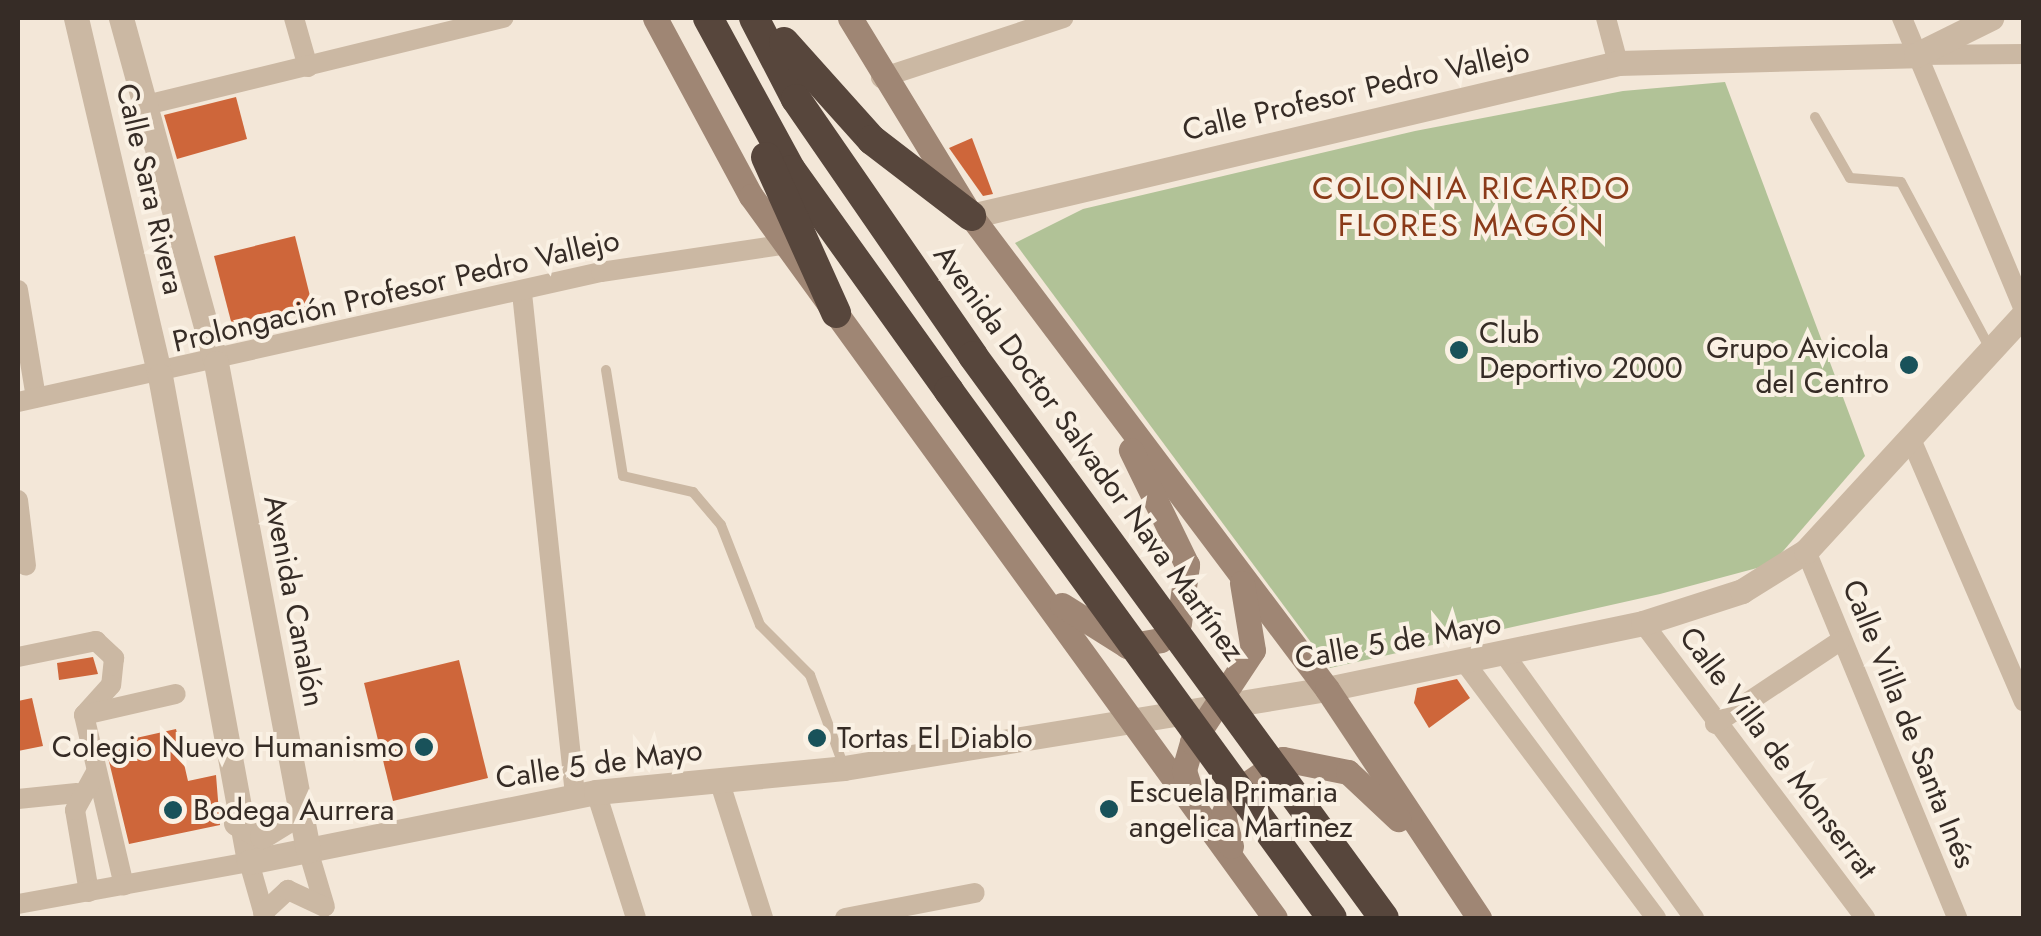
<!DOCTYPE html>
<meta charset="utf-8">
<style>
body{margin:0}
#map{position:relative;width:2041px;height:936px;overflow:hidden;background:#f3e7d8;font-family:Jost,sans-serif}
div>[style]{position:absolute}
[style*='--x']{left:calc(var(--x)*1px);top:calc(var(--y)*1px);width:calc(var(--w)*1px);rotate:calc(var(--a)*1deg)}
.green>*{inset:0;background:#b1c297}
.building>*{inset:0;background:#ce663a}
.service>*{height:10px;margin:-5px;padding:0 5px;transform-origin:5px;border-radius:5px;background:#cbb8a3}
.minor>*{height:20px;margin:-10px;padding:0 10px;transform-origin:10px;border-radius:10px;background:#cbb8a3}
.tertiary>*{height:25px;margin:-12.5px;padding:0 12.5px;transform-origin:12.5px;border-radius:12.5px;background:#cbb8a3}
.secondary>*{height:25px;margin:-12.5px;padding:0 12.5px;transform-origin:12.5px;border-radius:12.5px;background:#9f8674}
.motorway>*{height:30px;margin:-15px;padding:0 15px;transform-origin:15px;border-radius:15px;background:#57463c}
.motorway-bridge>*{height:30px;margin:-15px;padding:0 15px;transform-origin:15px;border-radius:15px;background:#57463c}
.dots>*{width:28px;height:28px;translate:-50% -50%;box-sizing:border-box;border:5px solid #faf1e4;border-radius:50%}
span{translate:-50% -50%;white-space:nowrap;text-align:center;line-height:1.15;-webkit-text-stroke:8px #faf1e4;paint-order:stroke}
.street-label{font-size:30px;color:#362c26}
.poi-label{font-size:30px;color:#362c26}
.left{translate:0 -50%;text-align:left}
.right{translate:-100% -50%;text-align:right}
.neighbourhood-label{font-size:32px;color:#8a3a19;letter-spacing:2.5px}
.frame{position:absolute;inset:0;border:20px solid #362c26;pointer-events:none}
</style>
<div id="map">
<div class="green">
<i style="clip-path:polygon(1725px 82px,1865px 456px,1772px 564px,1660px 594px,1330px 668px,1015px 243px,1083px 209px,1415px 131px,1623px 91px)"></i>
</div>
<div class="building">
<i style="clip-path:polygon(236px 97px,247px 139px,177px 159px,164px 115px)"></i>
<i style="clip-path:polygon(972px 138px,993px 194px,983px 196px,949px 148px)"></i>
<i style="clip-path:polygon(295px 236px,313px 308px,233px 329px,214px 256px)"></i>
<i style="clip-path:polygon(93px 657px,98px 674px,59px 680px,57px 663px)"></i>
<i style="clip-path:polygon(459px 660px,488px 778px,393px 801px,364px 683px)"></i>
<i style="clip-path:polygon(1457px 679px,1470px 698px,1429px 728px,1414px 703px,1417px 688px)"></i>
<i style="clip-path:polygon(32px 698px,43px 746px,18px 751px,18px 701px)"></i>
<i style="clip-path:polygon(176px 729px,188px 781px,216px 775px,220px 825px,129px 844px,105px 745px)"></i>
</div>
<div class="service">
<i style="--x:1815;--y:117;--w:70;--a:60.2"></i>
<i style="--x:1850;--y:178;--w:51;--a:4.5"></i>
<i style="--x:1901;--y:182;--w:189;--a:61.9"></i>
<i style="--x:606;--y:370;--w:107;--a:80.9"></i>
<i style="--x:623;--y:476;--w:72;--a:12.9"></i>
<i style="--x:693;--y:492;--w:43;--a:49.7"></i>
<i style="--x:721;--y:525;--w:107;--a:68.7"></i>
<i style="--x:760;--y:625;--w:71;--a:45"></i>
<i style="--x:810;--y:675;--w:98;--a:69.7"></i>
</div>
<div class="minor">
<i style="--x:294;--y:18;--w:51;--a:74.1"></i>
<i style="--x:1606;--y:18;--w:47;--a:75.1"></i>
<i style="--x:1902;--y:18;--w:316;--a:67.3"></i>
<i style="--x:1918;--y:55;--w:106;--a:-0.5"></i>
<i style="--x:881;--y:78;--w:192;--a:-18.2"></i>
<i style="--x:142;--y:106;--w:372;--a:-13.7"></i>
<i style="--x:18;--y:290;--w:109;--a:80.5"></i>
<i style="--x:522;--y:293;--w:505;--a:83.97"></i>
<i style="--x:18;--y:402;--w:597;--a:-12.57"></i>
<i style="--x:601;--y:272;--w:189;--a:-8.5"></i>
<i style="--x:1910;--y:437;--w:288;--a:66.7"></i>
<i style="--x:18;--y:500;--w:66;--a:83.1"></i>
<i style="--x:1806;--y:551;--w:397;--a:67.6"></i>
<i style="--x:1643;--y:623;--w:369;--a:53"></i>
<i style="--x:1505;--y:655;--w:324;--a:54.3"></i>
<i style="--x:18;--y:657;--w:80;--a:-11.6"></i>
<i style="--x:96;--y:641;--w:25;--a:43"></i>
<i style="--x:114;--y:658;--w:27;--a:96"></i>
<i style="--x:111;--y:685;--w:40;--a:132"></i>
<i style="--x:84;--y:715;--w:175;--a:76.8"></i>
<i style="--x:1466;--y:664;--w:317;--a:53.2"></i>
<i style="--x:84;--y:715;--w:94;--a:-12.9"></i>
<i style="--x:1715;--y:724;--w:150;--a:-33.6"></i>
<i style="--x:719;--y:780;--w:145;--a:72.3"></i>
<i style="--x:596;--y:792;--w:132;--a:72.4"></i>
<i style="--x:18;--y:799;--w:59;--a:-5.8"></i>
<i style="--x:308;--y:850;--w:59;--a:73.4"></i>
<i style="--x:89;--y:892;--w:83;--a:-99.7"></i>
<i style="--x:75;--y:810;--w:43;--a:-61.1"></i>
<i style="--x:18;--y:904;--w:235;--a:-10.3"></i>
<i style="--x:249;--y:862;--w:58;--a:74.1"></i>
<i style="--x:263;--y:913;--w:34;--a:-43"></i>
<i style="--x:288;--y:890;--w:40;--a:25"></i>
<i style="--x:845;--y:918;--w:132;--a:-10.9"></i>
</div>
<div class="tertiary">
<i style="--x:76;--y:18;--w:368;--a:76.8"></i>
<i style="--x:160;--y:376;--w:494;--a:79.6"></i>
<i style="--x:249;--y:862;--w:354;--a:-11.4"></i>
<i style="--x:596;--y:792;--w:249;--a:-5.5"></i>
<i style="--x:844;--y:768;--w:489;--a:-9.3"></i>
<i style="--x:1327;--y:689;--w:323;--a:-11.8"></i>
<i style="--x:1643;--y:623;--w:104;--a:-17.9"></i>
<i style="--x:1742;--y:591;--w:75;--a:-32"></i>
<i style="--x:1806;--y:551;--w:322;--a:-47.4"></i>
<i style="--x:121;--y:18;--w:358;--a:74.6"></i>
<i style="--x:216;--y:363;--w:496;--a:79.3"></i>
<i style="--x:971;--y:216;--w:665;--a:-13.3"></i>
<i style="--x:1618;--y:63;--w:298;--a:-1.5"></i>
<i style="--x:1916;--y:55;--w:84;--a:-26.3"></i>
<i style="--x:236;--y:823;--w:29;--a:27"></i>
<i style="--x:262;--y:836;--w:46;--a:-31.6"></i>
</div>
<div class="secondary">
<i style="--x:655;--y:18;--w:202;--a:61.7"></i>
<i style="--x:751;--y:196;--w:892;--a:54.03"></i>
<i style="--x:850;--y:18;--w:232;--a:58.6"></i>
<i style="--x:971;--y:216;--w:592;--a:53.03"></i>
<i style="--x:1327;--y:689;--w:275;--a:56.4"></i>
<i style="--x:1062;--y:605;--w:77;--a:32.2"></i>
<i style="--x:1127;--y:646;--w:34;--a:-10"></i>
<i style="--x:1160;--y:640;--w:25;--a:-42"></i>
<i style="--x:1179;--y:623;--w:59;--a:-82.1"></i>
<i style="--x:1187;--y:565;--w:128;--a:-116"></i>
<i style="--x:1192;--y:795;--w:26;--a:-108"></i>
<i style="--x:1184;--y:770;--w:29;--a:-74"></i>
<i style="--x:1192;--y:742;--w:110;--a:-56.5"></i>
<i style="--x:1253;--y:650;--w:68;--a:-99.3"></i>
<i style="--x:1231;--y:846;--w:32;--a:-104"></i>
<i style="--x:1223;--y:815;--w:22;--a:-68"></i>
<i style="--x:1231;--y:795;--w:63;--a:-34.7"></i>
<i style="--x:1283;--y:759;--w:66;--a:11.3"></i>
<i style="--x:1348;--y:772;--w:69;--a:43.2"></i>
</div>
<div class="motorway">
<i style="--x:708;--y:18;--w:173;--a:61.4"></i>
<i style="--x:791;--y:170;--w:272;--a:54.4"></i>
<i style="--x:754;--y:18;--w:91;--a:62.6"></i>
<i style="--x:796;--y:99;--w:312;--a:55.4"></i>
<i style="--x:784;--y:42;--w:132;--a:48.1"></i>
<i style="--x:872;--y:140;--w:125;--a:37.5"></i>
<i style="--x:766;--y:157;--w:171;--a:65.8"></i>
</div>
<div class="motorway-bridge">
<i style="--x:973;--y:356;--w:696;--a:53.82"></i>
<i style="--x:949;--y:391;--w:651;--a:53.99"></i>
</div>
<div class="dots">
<i style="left:1459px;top:350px;background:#19525a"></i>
<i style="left:1909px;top:365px;background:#19525a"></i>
<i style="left:817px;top:738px;background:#19525a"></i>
<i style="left:424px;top:747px;background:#19525a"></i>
<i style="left:1109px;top:809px;background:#19525a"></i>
<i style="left:173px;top:810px;background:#19525a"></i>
</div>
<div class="street-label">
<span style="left:1356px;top:91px;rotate:-13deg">Calle Profesor Pedro Vallejo</span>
<span style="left:150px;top:189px;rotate:77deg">Calle Sara Rivera</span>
<span style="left:396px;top:291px;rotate:-13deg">Prolongación Profesor Pedro Vallejo</span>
<span style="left:1089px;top:453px;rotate:54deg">Avenida Doctor Salvador Nava Martínez</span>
<span style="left:294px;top:601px;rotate:79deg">Avenida Canalón</span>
<span style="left:1398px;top:641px;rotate:-10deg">Calle 5 de Mayo</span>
<span style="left:1909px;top:724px;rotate:68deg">Calle Villa de Santa Inés</span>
<span style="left:1778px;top:753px;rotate:53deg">Calle Villa de Monserrat</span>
<span style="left:599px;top:764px;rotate:-8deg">Calle 5 de Mayo</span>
</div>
<div class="poi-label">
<span class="left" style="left:1479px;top:350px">Club<br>Deportivo 2000</span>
<span class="right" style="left:1889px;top:365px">Grupo Avicola<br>del Centro</span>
<span class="left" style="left:837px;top:738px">Tortas El Diablo</span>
<span class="right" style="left:404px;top:747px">Colegio Nuevo Humanismo</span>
<span class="left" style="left:1129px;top:809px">Escuela Primaria<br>angelica Martinez</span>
<span class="left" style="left:193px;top:810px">Bodega Aurrera</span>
</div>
<div class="neighbourhood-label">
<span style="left:1472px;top:207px">COLONIA RICARDO<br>FLORES MAGÓN</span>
</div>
<div class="frame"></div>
</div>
